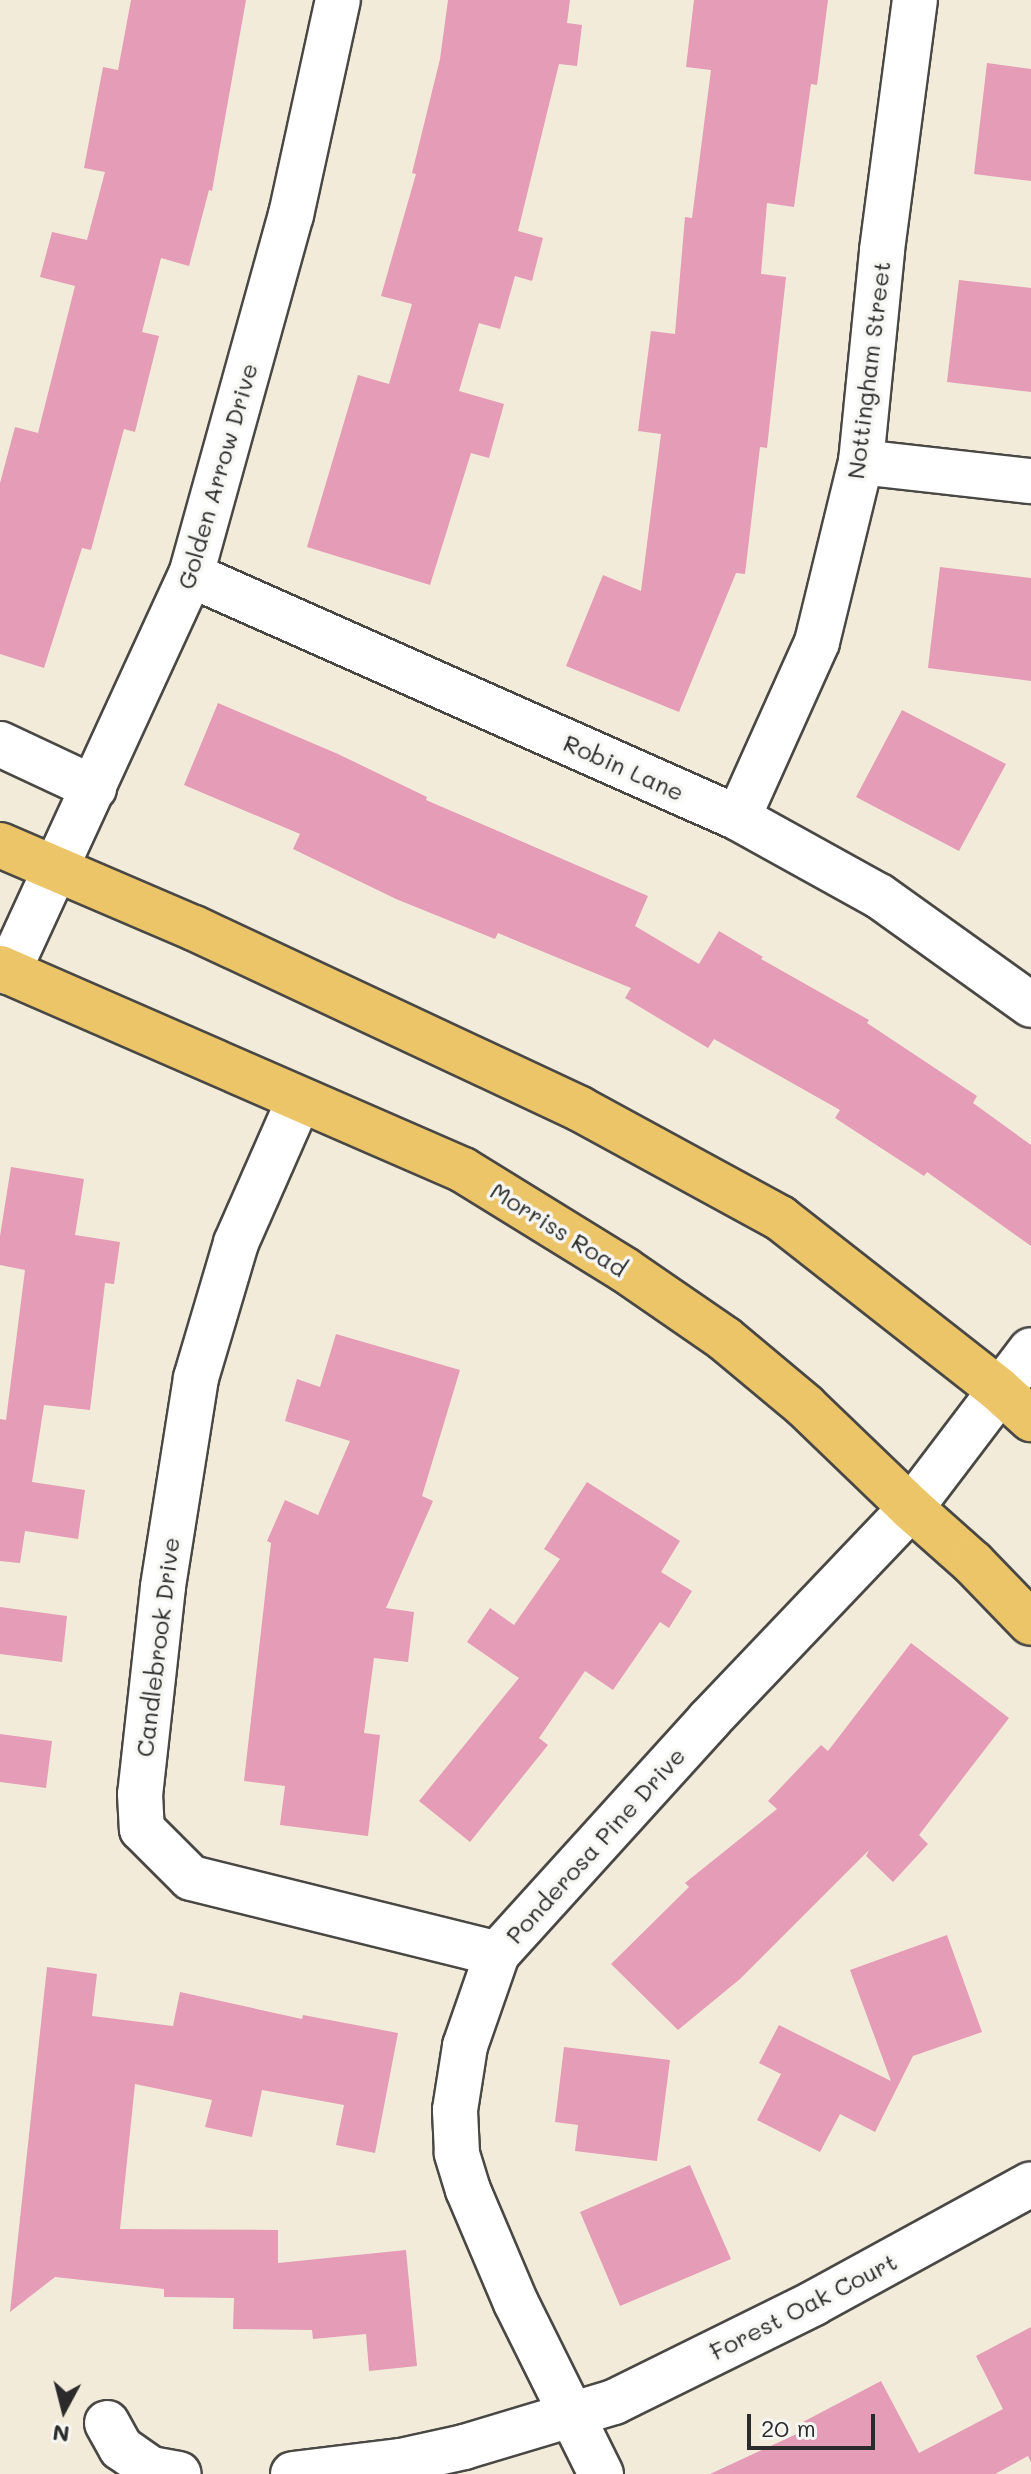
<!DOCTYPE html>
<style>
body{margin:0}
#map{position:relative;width:1031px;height:2474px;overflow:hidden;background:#f3ebda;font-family:Mali,sans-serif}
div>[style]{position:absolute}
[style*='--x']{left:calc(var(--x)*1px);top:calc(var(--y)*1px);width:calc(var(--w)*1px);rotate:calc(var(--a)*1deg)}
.building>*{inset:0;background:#e49cb7}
.roads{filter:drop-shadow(2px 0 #494845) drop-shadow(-2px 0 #494845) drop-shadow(0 2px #494845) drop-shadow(0 -2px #494845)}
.minor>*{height:44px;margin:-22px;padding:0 22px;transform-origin:22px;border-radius:22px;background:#fff}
.major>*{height:44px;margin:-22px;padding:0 22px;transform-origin:22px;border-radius:22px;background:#edc569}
span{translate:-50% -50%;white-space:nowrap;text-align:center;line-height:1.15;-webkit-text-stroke:7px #f6f6f2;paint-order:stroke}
.street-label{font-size:24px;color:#2b2b2b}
.north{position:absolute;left:24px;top:2370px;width:80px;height:80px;-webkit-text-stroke:6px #f6f6f2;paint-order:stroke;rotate:187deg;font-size:22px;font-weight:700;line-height:32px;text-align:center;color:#2b2b2b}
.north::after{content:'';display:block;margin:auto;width:28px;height:36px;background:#2b2b2b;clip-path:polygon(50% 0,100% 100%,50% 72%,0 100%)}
.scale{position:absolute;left:747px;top:2414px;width:128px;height:36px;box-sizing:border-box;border:4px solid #2b2b2b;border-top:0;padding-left:10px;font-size:24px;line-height:28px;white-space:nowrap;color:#2b2b2b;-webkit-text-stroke:6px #f6f6f2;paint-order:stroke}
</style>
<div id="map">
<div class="building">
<i style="clip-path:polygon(131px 0,246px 0,212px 191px,209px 190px,189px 266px,161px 258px,142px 332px,159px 336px,135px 432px,124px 429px,91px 550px,82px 548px,44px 668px,0 654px,0 483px,15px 427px,38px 433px,75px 286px,40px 277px,52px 232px,87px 240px,105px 172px,84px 168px,103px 67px,118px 70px)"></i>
<i style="clip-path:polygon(448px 0,570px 0,567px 23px,582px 25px,577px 66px,559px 64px,518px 231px,543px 238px,532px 281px,515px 276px,500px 329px,479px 323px,459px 391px,504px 404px,489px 458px,471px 453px,430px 585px,307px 547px,358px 375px,389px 384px,412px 304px,381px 296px,416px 174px,412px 173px,440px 59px)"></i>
<i style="clip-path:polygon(694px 0,828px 0,817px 85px,811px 84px,794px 207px,767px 203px,761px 274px,786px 277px,767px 448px,760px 447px,745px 574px,736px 573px,679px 712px,566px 666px,603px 575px,641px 591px,661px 434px,638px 431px,651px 331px,675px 334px,685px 217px,692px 218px,711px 70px,686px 67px)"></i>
<i style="clip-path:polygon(987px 63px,1031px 69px,1031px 181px,974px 174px)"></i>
<i style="clip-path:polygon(959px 280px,1031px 288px,1031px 392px,947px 382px)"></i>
<i style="clip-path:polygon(940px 567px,1031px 578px,1031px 681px,928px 668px)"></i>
<i style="clip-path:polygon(218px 703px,338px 754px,427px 797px,426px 800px,648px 896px,635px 926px,699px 964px,719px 931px,763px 957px,761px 959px,869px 1020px,867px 1023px,977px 1096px,973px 1103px,1031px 1145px,1031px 1246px,927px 1172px,924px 1176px,835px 1118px,840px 1110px,714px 1039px,708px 1048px,625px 998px,631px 988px,498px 933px,495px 939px,396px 899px,293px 849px,300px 834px,184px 785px)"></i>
<i style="clip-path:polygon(902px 710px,1006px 764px,959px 851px,856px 797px)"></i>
<i style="clip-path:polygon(11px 1167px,84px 1179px,75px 1235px,120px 1242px,114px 1284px,105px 1283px,90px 1410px,44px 1405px,32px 1482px,85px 1490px,78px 1539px,25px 1531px,20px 1563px,0 1561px,0 1419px,6px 1420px,25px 1270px,0 1265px,0 1236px)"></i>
<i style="clip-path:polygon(336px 1334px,460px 1370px,422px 1496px,433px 1501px,386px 1608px,414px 1612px,408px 1662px,374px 1658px,364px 1733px,380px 1735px,368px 1836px,280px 1825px,285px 1786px,244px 1781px,271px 1543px,267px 1541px,285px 1500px,318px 1515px,350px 1441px,285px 1421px,297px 1379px,320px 1387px)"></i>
<i style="clip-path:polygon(587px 1482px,680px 1541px,661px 1572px,692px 1591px,669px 1628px,660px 1622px,613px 1690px,585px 1671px,539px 1738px,548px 1745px,470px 1842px,419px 1801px,519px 1678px,467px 1642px,490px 1608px,514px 1625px,560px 1559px,544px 1549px)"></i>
<i style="clip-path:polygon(0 1607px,67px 1616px,62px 1662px,0 1654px)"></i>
<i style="clip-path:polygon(911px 1643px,1009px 1718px,919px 1835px,928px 1844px,893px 1882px,866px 1856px,869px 1850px,740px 1979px,678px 2030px,611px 1964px,689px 1887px,685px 1883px,777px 1809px,768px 1801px,821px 1745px,828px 1751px)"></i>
<i style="clip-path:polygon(0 1734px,52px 1741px,46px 1788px,0 1782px)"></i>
<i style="clip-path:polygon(947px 1935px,982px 2032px,913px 2056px,875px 2132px,840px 2114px,820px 2152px,757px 2120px,781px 2074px,759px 2063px,779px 2025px,891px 2081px,850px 1970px)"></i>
<i style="clip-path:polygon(47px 1967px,97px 1974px,92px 2016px,173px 2026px,180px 1992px,302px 2019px,303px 2015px,398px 2033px,375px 2153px,336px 2145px,344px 2105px,262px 2090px,252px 2137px,205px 2127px,212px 2100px,135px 2084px,120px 2229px,278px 2230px,278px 2263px,406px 2250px,417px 2366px,369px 2371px,366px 2334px,313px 2339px,312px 2330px,233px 2329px,234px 2298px,164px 2297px,164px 2289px,55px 2277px,10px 2312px)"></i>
<i style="clip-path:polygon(564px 2047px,670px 2060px,657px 2161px,575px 2151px,578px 2125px,555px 2122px)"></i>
<i style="clip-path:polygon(690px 2165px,731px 2259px,620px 2306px,580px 2212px)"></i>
<i style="clip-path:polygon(1031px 2327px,1031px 2462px,1028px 2456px,995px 2474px,710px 2474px,803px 2431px,799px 2424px,881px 2381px,919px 2453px,1003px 2409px,976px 2356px)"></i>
</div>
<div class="roads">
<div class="minor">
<i style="--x:861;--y:462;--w:171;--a:6.4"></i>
<i style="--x:191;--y:575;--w:599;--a:23.95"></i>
<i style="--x:738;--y:818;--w:161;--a:29"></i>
<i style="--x:879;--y:896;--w:187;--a:35.6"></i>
<i style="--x:0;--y:744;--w:104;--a:25.1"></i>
<i style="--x:738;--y:818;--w:193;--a:-65.8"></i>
<i style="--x:817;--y:642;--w:185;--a:-76.3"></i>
<i style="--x:861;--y:462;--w:213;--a:-84.3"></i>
<i style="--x:882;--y:250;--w:252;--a:-82.5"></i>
<i style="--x:8;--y:972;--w:437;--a:-65.3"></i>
<i style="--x:191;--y:575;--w:374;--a:-74.5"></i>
<i style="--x:291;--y:215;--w:220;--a:-77.7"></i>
<i style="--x:299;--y:1100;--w:156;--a:113.8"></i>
<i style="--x:236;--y:1243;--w:141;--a:106.5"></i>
<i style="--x:196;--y:1378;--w:212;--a:99"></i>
<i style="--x:163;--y:1587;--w:208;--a:96.3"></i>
<i style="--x:140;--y:1794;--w:35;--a:87"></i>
<i style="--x:142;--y:1829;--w:69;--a:45"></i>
<i style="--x:191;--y:1878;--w:315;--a:13.9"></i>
<i style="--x:107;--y:2423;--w:29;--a:61"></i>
<i style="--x:121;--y:2448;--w:37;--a:35"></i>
<i style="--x:151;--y:2469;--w:28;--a:10"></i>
<i style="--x:293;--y:2474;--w:109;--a:-6.9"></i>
<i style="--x:401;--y:2461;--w:65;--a:-12.5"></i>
<i style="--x:464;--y:2447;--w:157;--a:-16.7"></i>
<i style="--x:614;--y:2402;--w:223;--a:-26.3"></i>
<i style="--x:814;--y:2303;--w:247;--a:-28.7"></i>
<i style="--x:601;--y:2474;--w:191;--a:-116.4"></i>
<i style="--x:516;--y:2303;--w:123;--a:-113"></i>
<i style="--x:468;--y:2190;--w:39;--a:-107"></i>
<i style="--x:457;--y:2153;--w:43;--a:-92.7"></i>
<i style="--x:455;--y:2110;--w:65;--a:-81.1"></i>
<i style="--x:465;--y:2046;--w:97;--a:-70.8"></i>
<i style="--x:497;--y:1954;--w:316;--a:-47.8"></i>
<i style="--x:709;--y:1720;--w:293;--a:-46.4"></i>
<i style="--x:911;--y:1508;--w:198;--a:-52.8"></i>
</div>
<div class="major">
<i style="--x:0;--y:845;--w:211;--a:23.2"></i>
<i style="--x:194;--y:928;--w:426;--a:25.1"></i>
<i style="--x:580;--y:1109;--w:228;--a:28.6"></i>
<i style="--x:780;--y:1218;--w:277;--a:38.1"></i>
<i style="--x:998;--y:1389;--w:45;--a:42.3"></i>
<i style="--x:0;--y:968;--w:505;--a:23.57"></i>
<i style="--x:463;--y:1170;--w:190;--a:31.7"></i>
<i style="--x:625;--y:1270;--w:121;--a:34.6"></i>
<i style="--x:725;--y:1339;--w:104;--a:39.9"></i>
<i style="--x:805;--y:1406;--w:147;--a:43.9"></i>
<i style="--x:911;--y:1508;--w:83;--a:41.6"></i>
<i style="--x:973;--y:1563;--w:83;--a:46"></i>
</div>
</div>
<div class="street-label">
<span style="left:868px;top:370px;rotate:-83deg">Nottingham Street</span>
<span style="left:217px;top:476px;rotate:-74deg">Golden Arrow Drive</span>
<span style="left:624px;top:767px;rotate:24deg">Robin Lane</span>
<span style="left:559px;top:1229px;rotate:32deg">Morriss Road</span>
<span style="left:157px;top:1647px;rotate:-83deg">Candlebrook Drive</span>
<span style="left:595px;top:1845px;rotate:-48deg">Ponderosa Pine Drive</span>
<span style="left:803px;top:2306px;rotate:-27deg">Forest Oak Court</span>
</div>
<div class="north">N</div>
<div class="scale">20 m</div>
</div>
